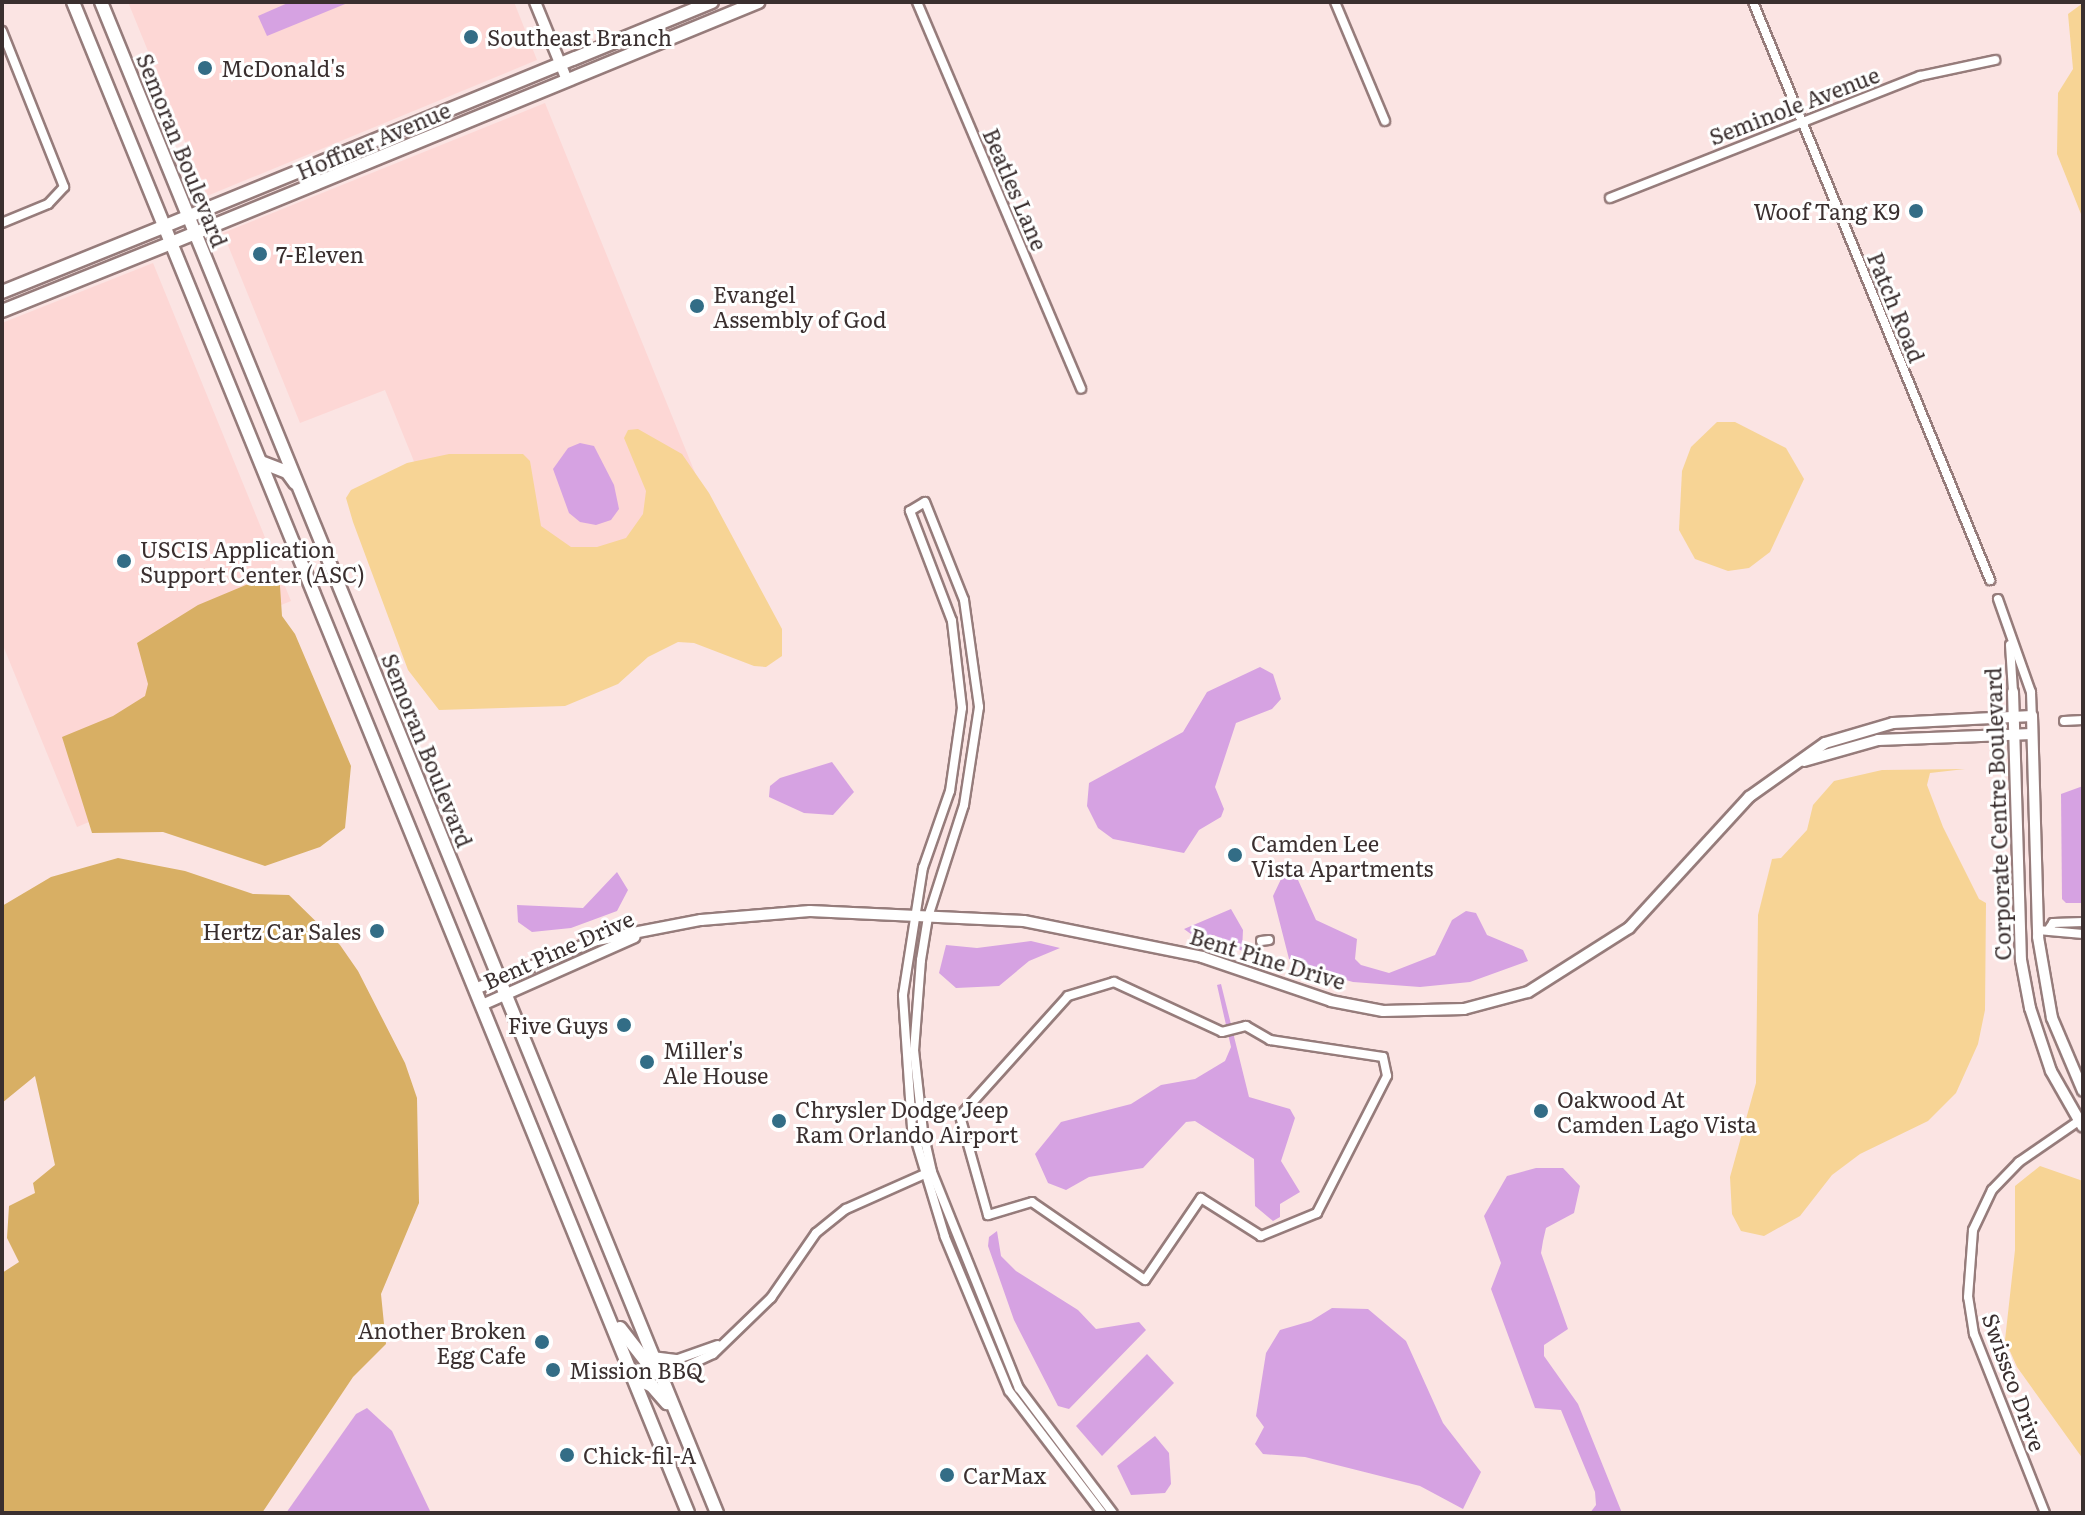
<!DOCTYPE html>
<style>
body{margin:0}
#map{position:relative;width:2085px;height:1515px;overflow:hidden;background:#fbe4e3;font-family:Literata,serif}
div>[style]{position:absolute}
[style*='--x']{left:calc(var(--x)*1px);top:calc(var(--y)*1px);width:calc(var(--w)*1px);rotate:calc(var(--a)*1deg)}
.built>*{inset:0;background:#fdd7d5}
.green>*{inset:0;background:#f7d495}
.forest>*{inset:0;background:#d8af64}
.water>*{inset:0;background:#d6a2e2}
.roads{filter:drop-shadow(2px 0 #967c7b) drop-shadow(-2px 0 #967c7b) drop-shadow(0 2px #967c7b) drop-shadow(0 -2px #967c7b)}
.minor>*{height:8px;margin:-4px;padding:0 4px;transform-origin:4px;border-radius:4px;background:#fff}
.tertiary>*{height:10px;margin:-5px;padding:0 5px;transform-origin:5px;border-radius:5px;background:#fff}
.secondary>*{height:12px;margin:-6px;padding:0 6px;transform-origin:6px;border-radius:6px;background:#fff}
.primary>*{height:12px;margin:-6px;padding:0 6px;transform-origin:6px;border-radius:6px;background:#fff}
.dots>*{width:22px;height:22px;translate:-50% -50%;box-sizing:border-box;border:4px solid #fff;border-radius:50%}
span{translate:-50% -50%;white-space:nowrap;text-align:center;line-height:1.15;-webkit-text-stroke:6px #fff;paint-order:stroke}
.poi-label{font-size:22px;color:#3a2f2f}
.left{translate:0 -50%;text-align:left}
.right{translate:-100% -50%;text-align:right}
.street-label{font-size:22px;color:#3a2f2f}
.frame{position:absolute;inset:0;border:4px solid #3a2f2f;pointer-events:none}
</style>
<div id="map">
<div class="built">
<i style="clip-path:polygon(128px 2px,514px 2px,537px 60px,207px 196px)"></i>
<i style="clip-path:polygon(545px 103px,730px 559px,493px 656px,385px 390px,300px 423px,223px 233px)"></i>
<i style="clip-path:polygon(153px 263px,291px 601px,147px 659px,195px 778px,77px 827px,2px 643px,2px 323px)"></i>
</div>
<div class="green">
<i style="clip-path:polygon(2083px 3px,2083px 219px,2057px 154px,2058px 93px,2073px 69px,2068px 14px)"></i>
<i style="clip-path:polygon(1717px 422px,1735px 422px,1786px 448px,1804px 479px,1770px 552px,1749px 568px,1728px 571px,1695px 559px,1679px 530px,1682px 471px,1691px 447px)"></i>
<i style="clip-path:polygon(638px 429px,682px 454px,709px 493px,782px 629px,782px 656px,766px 667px,754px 666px,694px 643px,678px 642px,648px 657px,618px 684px,565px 706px,439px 710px,408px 670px,353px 522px,346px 498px,351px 490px,407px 463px,449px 454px,523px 454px,530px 461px,541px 526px,571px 547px,597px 547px,626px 538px,643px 514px,646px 491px,624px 438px,628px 430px)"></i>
<i style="clip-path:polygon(1965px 769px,1930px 773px,1927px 785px,1943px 827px,1979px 899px,1986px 903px,1985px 1010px,1978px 1044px,1956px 1093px,1928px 1121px,1860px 1154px,1832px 1175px,1800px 1216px,1764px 1236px,1741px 1231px,1732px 1214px,1730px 1177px,1756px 1083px,1758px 915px,1772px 859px,1781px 858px,1807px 830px,1813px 805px,1834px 781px,1882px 770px)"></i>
<i style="clip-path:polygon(2040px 1166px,2083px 1181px,2083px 1459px,2017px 1367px,2005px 1340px,2015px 1250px,2015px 1186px)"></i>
</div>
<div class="forest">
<i style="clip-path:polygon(279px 571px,282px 616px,295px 634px,351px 766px,345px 828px,320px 847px,265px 866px,163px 832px,92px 833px,62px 737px,113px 716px,145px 696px,148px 684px,137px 643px,198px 605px)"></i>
<i style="clip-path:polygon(118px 858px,185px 871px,253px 894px,289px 895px,340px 945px,358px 971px,405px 1063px,417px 1098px,419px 1203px,381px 1294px,386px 1344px,353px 1377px,262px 1513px,2px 1513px,2px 1273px,19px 1262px,7px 1238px,9px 1206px,35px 1193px,33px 1183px,55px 1165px,35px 1076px,2px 1103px,2px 906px,51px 877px)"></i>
</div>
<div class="water">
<i style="clip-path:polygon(290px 2px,350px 2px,267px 36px,258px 16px)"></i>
<i style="clip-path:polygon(580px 443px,594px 446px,614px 485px,619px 509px,611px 520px,596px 525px,580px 522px,569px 513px,553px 469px,568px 448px)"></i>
<i style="clip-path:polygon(1260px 667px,1273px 674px,1281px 699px,1272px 709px,1236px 723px,1215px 787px,1224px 809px,1221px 817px,1199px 830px,1184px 853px,1113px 839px,1098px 828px,1087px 806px,1089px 783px,1183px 732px,1207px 692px)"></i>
<i style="clip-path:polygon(832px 762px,854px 792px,833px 815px,804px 813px,769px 797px,770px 786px,780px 778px)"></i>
<i style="clip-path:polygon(2083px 786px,2083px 903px,2066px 903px,2062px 899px,2061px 794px)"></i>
<i style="clip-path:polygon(1294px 871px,1316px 920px,1357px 939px,1355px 959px,1361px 965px,1389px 973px,1435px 955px,1452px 920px,1466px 911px,1476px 913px,1487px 935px,1523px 950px,1528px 961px,1470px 982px,1420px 987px,1353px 982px,1307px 969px,1289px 959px,1273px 896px,1282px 877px)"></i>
<i style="clip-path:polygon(617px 872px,628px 890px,617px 911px,571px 928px,532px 932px,518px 922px,517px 905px,583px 908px)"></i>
<i style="clip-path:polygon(1231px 909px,1243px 930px,1242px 951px,1214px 935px,1195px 937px,1184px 929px)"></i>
<i style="clip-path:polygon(1031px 941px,1060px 948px,1029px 961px,999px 986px,956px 988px,939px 973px,946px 945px,977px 948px)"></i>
<i style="clip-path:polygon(1221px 984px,1249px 1097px,1290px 1109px,1295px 1118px,1281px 1161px,1300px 1192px,1280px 1204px,1280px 1217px,1273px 1221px,1255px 1206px,1254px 1159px,1195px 1121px,1186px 1122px,1143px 1168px,1089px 1177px,1066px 1190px,1048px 1183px,1035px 1154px,1061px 1122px,1131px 1104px,1161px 1085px,1195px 1079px,1225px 1061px,1231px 1047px,1217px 985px)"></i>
<i style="clip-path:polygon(1536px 1168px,1563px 1168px,1580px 1186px,1574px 1213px,1546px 1228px,1543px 1241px,1541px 1253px,1568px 1329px,1544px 1345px,1544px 1356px,1578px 1404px,1622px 1513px,1590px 1513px,1596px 1505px,1595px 1492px,1561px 1410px,1535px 1408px,1491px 1289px,1501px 1263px,1484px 1216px,1507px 1176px)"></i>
<i style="clip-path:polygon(997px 1231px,1001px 1256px,1016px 1271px,1078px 1310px,1096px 1329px,1139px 1322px,1146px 1330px,1069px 1409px,1058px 1406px,1014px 1320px,988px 1246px,989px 1237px)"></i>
<i style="clip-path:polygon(1332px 1308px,1368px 1309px,1406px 1341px,1443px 1423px,1481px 1472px,1463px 1509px,1420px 1486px,1305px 1457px,1263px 1454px,1255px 1444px,1264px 1427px,1256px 1416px,1266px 1353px,1280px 1330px,1311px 1321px)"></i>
<i style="clip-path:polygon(1147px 1354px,1174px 1383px,1102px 1456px,1076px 1426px)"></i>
<i style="clip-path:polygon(367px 1408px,392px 1431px,431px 1513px,286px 1513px,356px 1414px)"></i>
<i style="clip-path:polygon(1155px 1436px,1169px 1453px,1171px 1484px,1165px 1493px,1131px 1495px,1117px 1466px)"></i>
</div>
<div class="roads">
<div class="minor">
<i style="--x:917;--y:2;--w:420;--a:67"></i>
<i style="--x:1335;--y:2;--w:129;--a:67.2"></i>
<i style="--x:1753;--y:2;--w:625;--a:67.7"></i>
<i style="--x:2;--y:31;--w:168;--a:68.3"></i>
<i style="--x:64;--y:187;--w:23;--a:133"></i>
<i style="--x:48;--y:204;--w:50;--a:157.6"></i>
<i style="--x:1610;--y:198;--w:333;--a:-21.5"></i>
<i style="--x:1920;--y:76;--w:77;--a:-12"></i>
<i style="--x:1998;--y:599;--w:99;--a:70.5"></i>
<i style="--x:2031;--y:692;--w:24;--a:88"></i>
<i style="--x:2010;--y:645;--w:47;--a:86.3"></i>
<i style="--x:2064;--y:721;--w:19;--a:-3"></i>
<i style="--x:2049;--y:929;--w:7;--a:-56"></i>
<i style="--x:2053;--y:923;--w:30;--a:-2"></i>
<i style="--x:2038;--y:930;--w:45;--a:5.1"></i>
<i style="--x:1261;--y:941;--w:8;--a:-7"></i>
<i style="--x:1114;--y:982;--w:119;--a:24.8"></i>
<i style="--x:1222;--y:1032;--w:25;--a:-14"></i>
<i style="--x:1246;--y:1026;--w:28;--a:30"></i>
<i style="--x:1270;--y:1040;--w:114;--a:8.6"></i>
<i style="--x:1383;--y:1057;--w:19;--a:78"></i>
<i style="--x:1387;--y:1076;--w:154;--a:117.1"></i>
<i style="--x:1317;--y:1213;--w:61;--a:157.7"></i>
<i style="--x:1261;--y:1236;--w:71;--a:-147.7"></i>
<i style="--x:1201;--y:1198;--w:99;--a:124.3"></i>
<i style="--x:1145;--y:1280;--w:137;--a:-145.4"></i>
<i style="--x:1032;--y:1202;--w:46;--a:163.5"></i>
<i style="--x:988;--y:1215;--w:103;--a:-105.8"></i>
<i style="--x:960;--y:1116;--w:161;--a:-48"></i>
<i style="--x:1068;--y:996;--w:48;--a:-16.9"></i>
<i style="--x:652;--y:1356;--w:26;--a:7"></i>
<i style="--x:678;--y:1359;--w:42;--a:-19.3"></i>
<i style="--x:661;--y:1378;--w:57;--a:-24.8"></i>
<i style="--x:713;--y:1354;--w:81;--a:-44"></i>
<i style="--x:771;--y:1298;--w:79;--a:-55.3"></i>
<i style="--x:816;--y:1233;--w:38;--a:-39"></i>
<i style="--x:846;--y:1209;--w:89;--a:-24"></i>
<i style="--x:1102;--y:1513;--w:153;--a:-127.3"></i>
<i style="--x:1009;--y:1391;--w:167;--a:-112.6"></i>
<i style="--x:945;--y:1237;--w:114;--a:-106.8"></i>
<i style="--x:912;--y:1128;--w:133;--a:-93.9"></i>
<i style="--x:903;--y:995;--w:129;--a:-81.1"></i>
<i style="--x:923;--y:868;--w:82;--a:-70.7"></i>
<i style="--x:950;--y:791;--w:84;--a:-81.8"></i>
<i style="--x:962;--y:708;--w:88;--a:-96.6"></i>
<i style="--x:952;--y:621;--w:118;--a:-110.9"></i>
<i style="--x:910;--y:511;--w:17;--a:-31"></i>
<i style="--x:925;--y:502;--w:105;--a:68.3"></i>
<i style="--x:964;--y:600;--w:108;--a:82"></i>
<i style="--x:979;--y:707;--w:99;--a:98.7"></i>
<i style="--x:964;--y:805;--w:118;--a:107.8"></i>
<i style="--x:928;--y:917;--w:44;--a:99.2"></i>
<i style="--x:921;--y:960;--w:90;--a:94.4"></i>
<i style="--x:914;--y:1050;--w:82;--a:83.7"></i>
<i style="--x:923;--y:1132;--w:41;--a:77.3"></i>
<i style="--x:932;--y:1172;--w:233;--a:68.1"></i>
<i style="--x:1019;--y:1388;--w:156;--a:53.1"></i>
<i style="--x:2045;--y:1513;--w:193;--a:-111.6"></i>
<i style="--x:1974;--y:1334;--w:37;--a:-99"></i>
<i style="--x:1968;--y:1297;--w:67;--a:-85.7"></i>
<i style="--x:1973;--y:1230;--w:44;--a:-64.6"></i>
<i style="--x:1992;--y:1190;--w:39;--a:-46"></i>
<i style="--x:2019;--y:1162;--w:78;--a:-34.5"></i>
</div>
<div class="tertiary">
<i style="--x:535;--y:2;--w:84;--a:67.7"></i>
<i style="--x:2013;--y:692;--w:268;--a:88.3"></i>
<i style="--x:2021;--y:960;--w:49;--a:79.4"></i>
<i style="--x:2030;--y:1008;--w:66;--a:71.6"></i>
<i style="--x:2051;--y:1071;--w:64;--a:60.3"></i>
<i style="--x:1804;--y:761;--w:77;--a:-15.8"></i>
<i style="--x:1878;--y:740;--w:154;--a:-2.2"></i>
<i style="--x:475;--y:989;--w:131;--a:-21.9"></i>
<i style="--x:597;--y:940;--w:106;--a:-10.9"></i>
<i style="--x:701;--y:920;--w:109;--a:-4.7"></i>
<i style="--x:810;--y:911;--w:214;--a:2.7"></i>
<i style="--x:1024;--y:921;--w:182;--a:11.4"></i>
<i style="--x:1202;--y:957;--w:136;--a:18.8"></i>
<i style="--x:1331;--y:1001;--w:53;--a:10.9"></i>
<i style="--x:1383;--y:1011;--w:81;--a:-1.4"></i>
<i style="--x:1464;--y:1009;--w:66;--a:-14.9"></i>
<i style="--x:1528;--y:992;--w:120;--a:-32.4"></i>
<i style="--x:1629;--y:928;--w:178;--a:-47.5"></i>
<i style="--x:1749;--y:797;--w:93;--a:-35.4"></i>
<i style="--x:1825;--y:743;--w:71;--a:-16.4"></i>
<i style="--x:1893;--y:723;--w:139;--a:-2.9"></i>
<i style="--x:2032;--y:716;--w:221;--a:88.4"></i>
<i style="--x:2038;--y:937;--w:82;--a:80.2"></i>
<i style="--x:2052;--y:1018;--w:79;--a:67"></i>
<i style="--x:482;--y:1005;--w:167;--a:-24"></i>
</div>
<div class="secondary">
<i style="--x:2;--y:292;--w:176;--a:-22"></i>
<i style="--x:2;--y:311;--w:182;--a:-21.9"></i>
</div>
<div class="primary">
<i style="--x:73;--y:2;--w:1631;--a:67.85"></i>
<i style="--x:101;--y:2;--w:1632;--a:67.82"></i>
<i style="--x:165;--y:226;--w:591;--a:-22.27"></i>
<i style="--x:171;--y:243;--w:635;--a:-22.32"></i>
<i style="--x:261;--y:462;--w:28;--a:21"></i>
<i style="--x:287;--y:472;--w:14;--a:54"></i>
<i style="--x:620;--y:1328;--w:57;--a:52.1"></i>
<i style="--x:633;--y:1377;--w:21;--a:25"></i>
<i style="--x:652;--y:1386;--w:23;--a:49"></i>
</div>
</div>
<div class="dots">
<i style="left:471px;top:37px;background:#336d86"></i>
<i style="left:205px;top:68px;background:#336d86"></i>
<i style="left:1916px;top:211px;background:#336d86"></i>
<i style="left:260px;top:254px;background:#336d86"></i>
<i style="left:697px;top:306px;background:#336d86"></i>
<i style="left:124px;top:561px;background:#336d86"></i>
<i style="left:1235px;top:855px;background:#336d86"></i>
<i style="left:377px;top:931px;background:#336d86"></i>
<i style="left:624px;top:1025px;background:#336d86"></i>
<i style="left:647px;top:1062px;background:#336d86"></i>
<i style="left:1541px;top:1111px;background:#336d86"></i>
<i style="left:779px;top:1121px;background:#336d86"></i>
<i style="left:542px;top:1342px;background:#336d86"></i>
<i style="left:553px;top:1370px;background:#336d86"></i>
<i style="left:567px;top:1455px;background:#336d86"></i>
<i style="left:947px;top:1475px;background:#336d86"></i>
</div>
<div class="poi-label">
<span class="left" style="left:487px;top:37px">Southeast Branch</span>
<span class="left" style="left:221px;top:68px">McDonald's</span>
<span class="right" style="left:1900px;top:211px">Woof Tang K9</span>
<span class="left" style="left:276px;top:254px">7-Eleven</span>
<span class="left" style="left:713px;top:306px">Evangel<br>Assembly of God</span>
<span class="left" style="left:140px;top:561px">USCIS Application<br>Support Center (ASC)</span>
<span class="left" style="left:1251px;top:855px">Camden Lee<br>Vista Apartments</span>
<span class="right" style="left:361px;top:931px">Hertz Car Sales</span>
<span class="right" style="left:608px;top:1025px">Five Guys</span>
<span class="left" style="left:663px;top:1062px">Miller's<br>Ale House</span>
<span class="left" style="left:1557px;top:1111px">Oakwood At<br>Camden Lago Vista</span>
<span class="left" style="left:795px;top:1121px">Chrysler Dodge Jeep<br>Ram Orlando Airport</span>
<span class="right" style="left:526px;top:1342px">Another Broken<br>Egg Cafe</span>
<span class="left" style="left:569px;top:1370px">Mission BBQ</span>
<span class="left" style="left:583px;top:1455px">Chick-fil-A</span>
<span class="left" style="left:963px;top:1475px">CarMax</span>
</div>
<div class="street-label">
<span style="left:1794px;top:105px;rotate:-21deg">Seminole Avenue</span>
<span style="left:373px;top:140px;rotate:-23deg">Hoffner Avenue</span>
<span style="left:183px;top:150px;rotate:68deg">Semoran Boulevard</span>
<span style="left:1016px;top:189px;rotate:67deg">Beatles Lane</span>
<span style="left:1897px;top:307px;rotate:68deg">Patch Road</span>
<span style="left:428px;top:750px;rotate:68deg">Semoran Boulevard</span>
<span style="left:1997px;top:814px;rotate:-92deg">Corporate Centre Boulevard</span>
<span style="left:558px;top:949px;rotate:-24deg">Bent Pine Drive</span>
<span style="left:1268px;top:958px;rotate:17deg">Bent Pine Drive</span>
<span style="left:2015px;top:1382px;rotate:70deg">Swissco Drive</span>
</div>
<div class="frame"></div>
</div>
